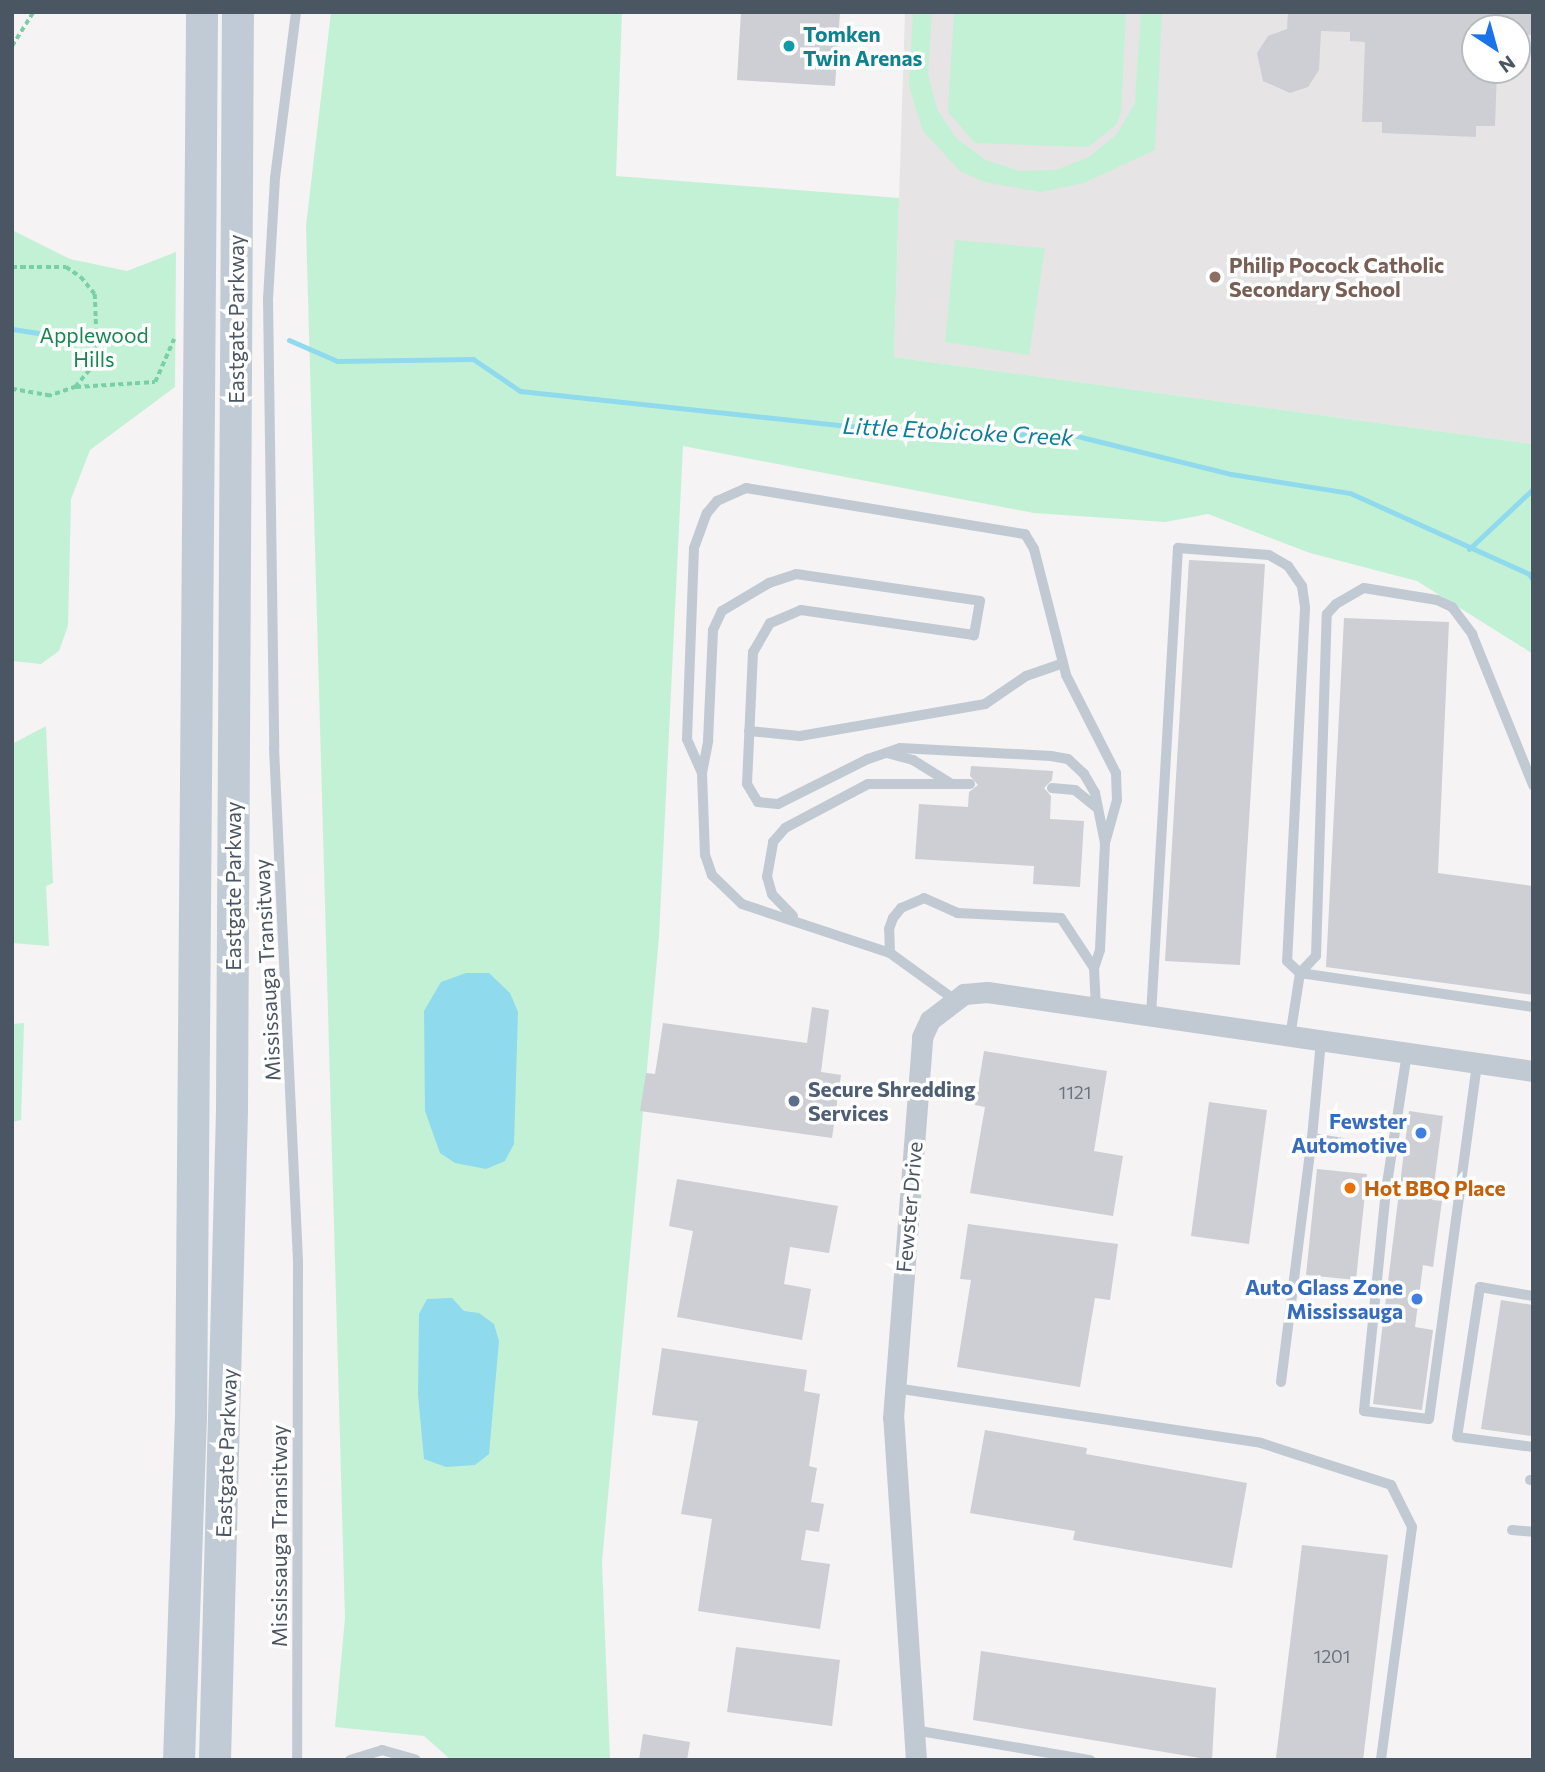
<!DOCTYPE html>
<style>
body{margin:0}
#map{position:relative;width:1545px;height:1772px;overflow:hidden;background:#f5f3f3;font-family:Commissioner,sans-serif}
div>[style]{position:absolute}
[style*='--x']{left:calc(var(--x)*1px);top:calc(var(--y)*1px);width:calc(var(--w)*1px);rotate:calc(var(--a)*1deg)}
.education>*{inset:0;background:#e6e4e5}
.green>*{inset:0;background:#c3f1d5}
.water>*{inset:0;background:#90daee}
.stream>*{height:5px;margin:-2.5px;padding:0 2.5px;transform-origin:2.5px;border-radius:2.5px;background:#90daee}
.building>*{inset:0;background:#cdcfd5}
.path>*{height:3.5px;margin-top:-1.75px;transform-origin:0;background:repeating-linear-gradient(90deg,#7ad0a6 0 5px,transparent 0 8.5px)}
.service>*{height:10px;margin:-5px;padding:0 5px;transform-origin:5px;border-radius:5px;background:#c1cad2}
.minor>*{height:21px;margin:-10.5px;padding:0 10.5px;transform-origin:10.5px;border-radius:10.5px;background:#c1cad2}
.secondary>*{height:32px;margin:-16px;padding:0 16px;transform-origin:16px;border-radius:16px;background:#c1cbd6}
.dots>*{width:19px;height:19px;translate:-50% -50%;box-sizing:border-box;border:4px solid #fff;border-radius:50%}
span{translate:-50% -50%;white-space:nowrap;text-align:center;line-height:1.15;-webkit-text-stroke:7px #fff;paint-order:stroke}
.number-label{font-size:18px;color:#6b747e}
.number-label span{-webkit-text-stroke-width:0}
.culture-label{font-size:21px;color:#0d838f;font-weight:700}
.left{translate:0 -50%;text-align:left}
.education-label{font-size:21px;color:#785e54;font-weight:700}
.street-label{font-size:21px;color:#4a5661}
.park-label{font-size:21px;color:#17864f}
.service-label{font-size:21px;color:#4e5e75;font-weight:700}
.shop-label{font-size:21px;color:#366cbe;font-weight:700}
.right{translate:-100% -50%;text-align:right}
.food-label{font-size:21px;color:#c56008;font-weight:700}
.water-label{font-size:23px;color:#0c7c9b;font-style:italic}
.frame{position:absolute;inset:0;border:14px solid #4a5661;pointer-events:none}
.north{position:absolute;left:1461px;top:14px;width:70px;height:70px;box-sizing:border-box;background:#fff;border:2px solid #b7bbc0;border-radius:50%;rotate:144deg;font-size:19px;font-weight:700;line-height:28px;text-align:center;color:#4a5661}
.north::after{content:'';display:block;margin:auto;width:24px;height:32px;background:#1a73e8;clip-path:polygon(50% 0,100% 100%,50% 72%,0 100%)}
</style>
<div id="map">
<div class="education">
<i style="clip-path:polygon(evenodd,905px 12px,1533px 12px,1533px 444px,894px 357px,905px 12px,1475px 28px,1517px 28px,1517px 70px,1475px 70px,1475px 28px)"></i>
</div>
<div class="green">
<i style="clip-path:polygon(331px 12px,622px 12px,616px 176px,899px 198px,894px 357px,1533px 444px,1533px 654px,1417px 581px,1310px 553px,1208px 514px,1165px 522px,1034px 513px,683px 446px,659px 937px,602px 1562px,610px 1760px,451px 1760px,424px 1736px,335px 1727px,345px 1618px,306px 226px)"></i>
<i style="clip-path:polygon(913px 12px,932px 12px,928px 74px,937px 109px,957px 139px,986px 160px,1020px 171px,1056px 170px,1089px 157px,1117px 134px,1135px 103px,1141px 12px,1162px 12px,1155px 150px,1084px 183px,1041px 192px,984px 182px,960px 171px,923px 131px,915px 107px,909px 85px)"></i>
<i style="clip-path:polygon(954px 12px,1126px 12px,1121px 112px,1116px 125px,1088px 147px,975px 143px,948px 112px)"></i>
<i style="clip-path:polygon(12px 230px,70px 259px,127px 271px,176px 252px,175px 387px,90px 450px,71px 499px,68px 626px,59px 651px,41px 664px,12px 661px)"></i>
<i style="clip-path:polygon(955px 240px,1045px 248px,1029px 355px,945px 342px)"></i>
<i style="clip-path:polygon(46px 726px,53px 883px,46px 886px,49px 946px,12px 943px,12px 744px)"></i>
<i style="clip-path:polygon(24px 1023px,21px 1120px,12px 1122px,12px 1024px)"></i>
</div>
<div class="water">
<i style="clip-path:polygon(466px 973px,489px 973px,510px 993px,518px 1012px,514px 1144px,505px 1161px,486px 1169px,455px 1163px,440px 1153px,425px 1111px,424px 1011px,441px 982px)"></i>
<i style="clip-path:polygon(452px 1298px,464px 1311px,479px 1313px,494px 1324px,499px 1341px,489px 1454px,475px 1465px,446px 1467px,424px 1459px,418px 1395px,419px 1314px,427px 1299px)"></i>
</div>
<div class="stream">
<i style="--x:12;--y:329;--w:60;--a:8.7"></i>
<i style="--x:289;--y:340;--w:52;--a:23.6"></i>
<i style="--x:337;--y:361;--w:136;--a:-0.8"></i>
<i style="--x:473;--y:359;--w:57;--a:34.2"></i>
<i style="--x:520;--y:391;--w:396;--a:6.1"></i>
<i style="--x:914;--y:433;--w:159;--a:0.7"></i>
<i style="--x:1073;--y:435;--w:163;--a:13.9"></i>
<i style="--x:1231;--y:474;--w:121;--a:9.1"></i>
<i style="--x:1350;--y:493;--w:196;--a:24.3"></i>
<i style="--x:1529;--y:574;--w:7;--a:56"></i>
<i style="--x:1469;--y:549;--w:88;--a:-43.2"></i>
</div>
<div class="building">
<i style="clip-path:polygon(741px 12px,840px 12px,835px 86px,737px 80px)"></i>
<i style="clip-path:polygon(1288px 12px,1533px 12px,1533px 35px,1517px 34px,1517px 28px,1475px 28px,1475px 70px,1497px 70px,1495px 126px,1476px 126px,1476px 137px,1382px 133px,1382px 122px,1362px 122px,1365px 42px,1350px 41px,1350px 32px,1321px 31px,1319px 70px,1308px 87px,1290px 93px,1263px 81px,1257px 53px,1268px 36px,1287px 29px)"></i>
<i style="clip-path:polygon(1189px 560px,1265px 564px,1240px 965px,1165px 961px)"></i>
<i style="clip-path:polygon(1344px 618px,1449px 622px,1438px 873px,1533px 886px,1533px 995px,1326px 967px)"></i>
<i style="clip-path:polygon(971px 766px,1053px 771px,1052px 780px,1044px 788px,1051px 796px,1050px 819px,1084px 821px,1080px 887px,1033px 884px,1034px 866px,915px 859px,919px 804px,968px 807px,969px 792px,978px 785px,970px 776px)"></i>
<i style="clip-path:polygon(812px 1007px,829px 1010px,821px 1072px,841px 1075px,832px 1138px,640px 1111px,646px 1073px,655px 1074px,663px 1023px,807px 1043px)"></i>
<i style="clip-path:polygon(984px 1051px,1107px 1071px,1094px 1151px,1123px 1156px,1113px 1216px,970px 1193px,985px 1107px,975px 1105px)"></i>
<i style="clip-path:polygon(1209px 1102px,1267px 1110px,1249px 1244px,1191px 1236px)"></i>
<i style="clip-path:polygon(1409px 1111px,1443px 1116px,1432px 1200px,1442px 1201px,1433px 1267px,1423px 1265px,1415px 1327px,1433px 1330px,1422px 1410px,1373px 1404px)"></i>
<i style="clip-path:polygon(1317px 1169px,1367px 1174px,1356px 1280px,1306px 1275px)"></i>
<i style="clip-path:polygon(677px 1179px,838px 1206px,829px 1253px,790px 1247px,784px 1284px,811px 1289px,802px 1340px,677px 1317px,693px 1231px,669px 1226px)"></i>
<i style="clip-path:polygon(968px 1224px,1118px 1244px,1110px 1300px,1095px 1298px,1080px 1387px,957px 1367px,971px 1280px,960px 1279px)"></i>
<i style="clip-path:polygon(1501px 1300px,1533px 1305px,1531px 1436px,1481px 1429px)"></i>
<i style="clip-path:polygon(662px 1348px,807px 1370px,804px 1391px,820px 1394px,809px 1466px,817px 1468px,811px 1502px,824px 1504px,819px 1532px,806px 1530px,801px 1560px,830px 1564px,820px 1629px,698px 1611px,712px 1519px,681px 1514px,698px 1421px,652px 1415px)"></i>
<i style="clip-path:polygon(985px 1430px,1087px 1448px,1086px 1454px,1247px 1483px,1232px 1568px,1073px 1540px,1075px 1531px,970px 1513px)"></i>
<i style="clip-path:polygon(1302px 1545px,1388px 1555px,1363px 1760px,1276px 1758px)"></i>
<i style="clip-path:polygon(736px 1647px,840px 1660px,832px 1726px,727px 1712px)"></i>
<i style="clip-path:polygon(981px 1651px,1216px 1688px,1212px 1760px,973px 1720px)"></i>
<i style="clip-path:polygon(643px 1734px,690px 1742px,687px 1760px,639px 1760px)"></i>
</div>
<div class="path">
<i style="--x:12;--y:46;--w:40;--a:-58"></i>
<i style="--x:12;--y:267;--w:54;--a:0"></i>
<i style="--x:66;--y:267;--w:18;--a:34"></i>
<i style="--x:81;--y:277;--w:22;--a:51"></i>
<i style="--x:95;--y:294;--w:53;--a:87.8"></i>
<i style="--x:97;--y:347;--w:17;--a:97"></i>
<i style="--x:95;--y:364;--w:30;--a:130"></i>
<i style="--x:76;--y:387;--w:28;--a:161"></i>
<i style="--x:50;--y:396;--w:39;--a:-170"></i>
<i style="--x:76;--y:387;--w:79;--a:-3.6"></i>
<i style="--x:155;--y:382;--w:47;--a:-66.2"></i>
</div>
<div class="service">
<i style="--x:296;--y:12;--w:167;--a:97.2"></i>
<i style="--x:275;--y:178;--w:120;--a:93.3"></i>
<i style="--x:268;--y:298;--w:450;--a:89.2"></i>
<i style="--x:274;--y:748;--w:514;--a:87.32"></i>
<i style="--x:298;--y:1261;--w:499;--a:90.1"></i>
<i style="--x:749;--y:731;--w:51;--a:5.6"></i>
<i style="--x:800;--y:736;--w:188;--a:-9.8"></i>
<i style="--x:985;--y:704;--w:50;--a:-34.3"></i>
<i style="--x:1026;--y:676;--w:39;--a:-19"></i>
<i style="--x:887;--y:753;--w:27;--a:15"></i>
<i style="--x:913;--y:760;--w:44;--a:31.9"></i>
<i style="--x:702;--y:773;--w:37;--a:-114"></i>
<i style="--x:687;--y:739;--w:191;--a:-87.9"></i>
<i style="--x:694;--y:548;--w:37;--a:-70"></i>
<i style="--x:707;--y:513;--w:16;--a:-50"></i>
<i style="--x:717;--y:501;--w:32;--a:-24"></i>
<i style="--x:746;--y:488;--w:283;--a:9.4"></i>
<i style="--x:1025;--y:534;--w:17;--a:59"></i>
<i style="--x:1034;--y:549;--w:130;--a:75.7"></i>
<i style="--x:1066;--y:675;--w:110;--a:63"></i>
<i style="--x:1116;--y:773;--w:27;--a:88"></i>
<i style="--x:1117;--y:800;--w:45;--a:105.6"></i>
<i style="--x:1105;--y:843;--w:107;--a:92.7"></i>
<i style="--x:1100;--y:950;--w:19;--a:108"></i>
<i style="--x:1094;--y:968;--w:41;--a:87.2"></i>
<i style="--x:1052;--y:788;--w:23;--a:5"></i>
<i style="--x:1075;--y:790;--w:27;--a:39"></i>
<i style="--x:793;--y:916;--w:30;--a:-134"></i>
<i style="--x:772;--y:894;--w:18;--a:-106"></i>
<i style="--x:767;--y:877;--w:36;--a:-80"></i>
<i style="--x:773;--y:842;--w:18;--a:-49"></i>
<i style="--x:785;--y:828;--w:94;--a:-27.9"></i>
<i style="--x:868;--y:784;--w:102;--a:0"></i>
<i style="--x:890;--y:953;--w:24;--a:-92"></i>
<i style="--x:889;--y:929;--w:12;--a:-70"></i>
<i style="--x:893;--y:918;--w:13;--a:-51"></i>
<i style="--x:901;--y:908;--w:25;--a:-23"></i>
<i style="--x:924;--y:898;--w:36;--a:24"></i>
<i style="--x:957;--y:913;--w:104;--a:2.8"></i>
<i style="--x:1061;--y:918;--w:60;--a:56.6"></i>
<i style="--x:955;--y:1000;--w:80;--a:-144.1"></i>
<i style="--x:890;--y:953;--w:156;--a:-161.7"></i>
<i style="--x:742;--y:904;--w:42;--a:-136"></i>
<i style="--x:712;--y:875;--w:21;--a:-109"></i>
<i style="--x:705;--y:855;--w:82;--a:-92.1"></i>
<i style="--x:702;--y:773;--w:33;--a:-79"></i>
<i style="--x:708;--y:741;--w:111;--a:-87.4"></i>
<i style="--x:713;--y:630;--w:21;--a:-65"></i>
<i style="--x:722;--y:611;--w:55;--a:-30.8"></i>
<i style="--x:769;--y:583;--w:28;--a:-18"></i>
<i style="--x:796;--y:574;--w:186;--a:8.3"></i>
<i style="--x:980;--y:601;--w:35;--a:100"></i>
<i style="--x:974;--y:635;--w:175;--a:-171.8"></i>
<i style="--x:801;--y:610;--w:34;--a:157"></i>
<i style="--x:770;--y:623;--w:34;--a:120"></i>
<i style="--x:753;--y:652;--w:132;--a:92.6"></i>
<i style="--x:747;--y:784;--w:21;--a:59"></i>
<i style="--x:758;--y:802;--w:20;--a:6"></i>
<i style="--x:778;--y:804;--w:101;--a:-26.6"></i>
<i style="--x:868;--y:759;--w:34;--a:-19"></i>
<i style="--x:900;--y:748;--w:151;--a:3"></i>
<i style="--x:1051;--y:756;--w:17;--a:10"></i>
<i style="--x:1068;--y:759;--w:22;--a:43"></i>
<i style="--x:1084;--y:774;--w:22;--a:60"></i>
<i style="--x:1095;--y:793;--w:51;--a:78.7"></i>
<i style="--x:1151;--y:1016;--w:469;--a:-86.7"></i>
<i style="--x:1178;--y:548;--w:91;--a:4.4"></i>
<i style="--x:1269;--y:555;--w:22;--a:30"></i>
<i style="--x:1288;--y:566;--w:24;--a:55"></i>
<i style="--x:1302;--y:586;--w:22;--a:82"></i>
<i style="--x:1305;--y:608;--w:353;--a:92.9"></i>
<i style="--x:1287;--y:961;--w:18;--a:43"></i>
<i style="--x:1300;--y:973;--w:235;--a:8.3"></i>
<i style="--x:1290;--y:1037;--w:65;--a:-81.1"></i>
<i style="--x:1300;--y:973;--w:23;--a:-47"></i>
<i style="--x:1316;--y:956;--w:342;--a:-88.2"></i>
<i style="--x:1327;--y:614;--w:13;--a:-48"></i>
<i style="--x:1336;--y:604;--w:32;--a:-30"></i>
<i style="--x:1364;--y:588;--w:74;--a:9.3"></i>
<i style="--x:1437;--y:600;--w:17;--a:25"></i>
<i style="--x:1452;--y:607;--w:34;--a:53"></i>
<i style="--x:1472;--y:634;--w:163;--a:68"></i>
<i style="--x:1321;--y:1041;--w:97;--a:95.3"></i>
<i style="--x:1312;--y:1138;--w:81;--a:9.2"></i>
<i style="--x:1407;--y:1053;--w:139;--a:98.7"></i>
<i style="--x:1386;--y:1190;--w:222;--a:95.7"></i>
<i style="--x:1364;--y:1411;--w:65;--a:7"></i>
<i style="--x:1429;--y:1419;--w:359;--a:-82.3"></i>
<i style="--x:1533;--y:1296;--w:54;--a:-170.4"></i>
<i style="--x:1480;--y:1287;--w:152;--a:98.7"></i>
<i style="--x:1457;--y:1437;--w:77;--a:7.5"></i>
<i style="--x:1281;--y:1382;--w:246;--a:-82.8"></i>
<i style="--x:895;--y:1388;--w:370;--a:8.5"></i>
<i style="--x:1261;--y:1443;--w:137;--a:17.9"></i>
<i style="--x:1391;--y:1485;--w:47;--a:63.4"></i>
<i style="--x:1412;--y:1527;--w:235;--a:97.6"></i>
<i style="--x:1530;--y:1480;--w:3;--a:0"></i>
<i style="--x:1512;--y:1530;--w:21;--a:5"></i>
<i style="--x:914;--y:1730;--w:179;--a:9.7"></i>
<i style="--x:350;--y:1760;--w:34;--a:-17"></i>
<i style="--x:382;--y:1750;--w:35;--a:16"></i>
</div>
<div class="minor">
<i style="--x:916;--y:1760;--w:343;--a:-93.8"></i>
<i style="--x:893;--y:1418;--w:382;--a:-85.6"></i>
<i style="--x:922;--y:1037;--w:19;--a:-65"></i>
<i style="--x:930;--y:1020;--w:43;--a:-37.4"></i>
<i style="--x:964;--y:994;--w:23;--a:-5"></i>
<i style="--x:987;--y:992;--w:552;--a:8.23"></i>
</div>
<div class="secondary">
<i style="--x:179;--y:1760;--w:341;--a:-88"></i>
<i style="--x:191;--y:1419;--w:1407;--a:-89.55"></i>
<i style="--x:215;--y:1760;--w:651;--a:-88.5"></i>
<i style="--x:232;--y:1109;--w:1097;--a:-89.69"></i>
</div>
<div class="dots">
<i style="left:789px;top:46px;background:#0f9aa8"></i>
<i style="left:1215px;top:277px;background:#8d6e63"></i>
<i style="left:794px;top:1101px;background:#5c6f8a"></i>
<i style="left:1421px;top:1133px;background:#3f7fe0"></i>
<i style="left:1350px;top:1188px;background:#e8710a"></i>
<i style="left:1417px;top:1299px;background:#3f7fe0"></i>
</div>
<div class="number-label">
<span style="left:1075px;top:1092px">1121</span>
<span style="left:1332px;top:1656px">1201</span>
</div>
<div class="culture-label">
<span class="left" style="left:803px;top:46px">Tomken<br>Twin Arenas</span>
</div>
<div class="education-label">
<span class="left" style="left:1229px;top:277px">Philip Pocock Catholic<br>Secondary School</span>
</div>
<div class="street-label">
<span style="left:236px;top:319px;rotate:-90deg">Eastgate Parkway</span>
<span style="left:233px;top:886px;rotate:-90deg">Eastgate Parkway</span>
<span style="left:267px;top:970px;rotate:-93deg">Mississauga Transitway</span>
<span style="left:909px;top:1207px;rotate:-85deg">Fewster Drive</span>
<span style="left:226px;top:1453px;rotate:-88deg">Eastgate Parkway</span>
<span style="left:279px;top:1536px;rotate:-90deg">Mississauga Transitway</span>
</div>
<div class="park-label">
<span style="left:94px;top:347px">Applewood<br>Hills</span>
</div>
<div class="service-label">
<span class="left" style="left:808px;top:1101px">Secure Shredding<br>Services</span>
</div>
<div class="shop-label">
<span class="right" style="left:1407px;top:1133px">Fewster<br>Automotive</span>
<span class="right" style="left:1403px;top:1299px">Auto Glass Zone<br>Mississauga</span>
</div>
<div class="food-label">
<span class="left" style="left:1364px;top:1188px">Hot BBQ Place</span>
</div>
<div class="water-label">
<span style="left:958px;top:431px;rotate:3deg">Little Etobicoke Creek</span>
</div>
<div class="frame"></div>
<div class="north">N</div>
</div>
